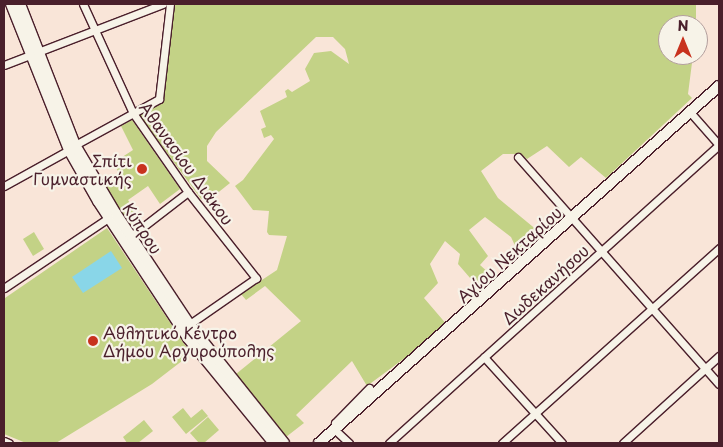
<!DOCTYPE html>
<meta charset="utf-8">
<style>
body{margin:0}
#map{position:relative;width:723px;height:447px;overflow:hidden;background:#f9e5d8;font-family:"Playpen Sans",sans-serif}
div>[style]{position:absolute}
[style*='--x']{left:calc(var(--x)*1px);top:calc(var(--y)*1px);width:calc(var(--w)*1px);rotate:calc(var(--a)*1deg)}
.green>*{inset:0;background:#c3d286}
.water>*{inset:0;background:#89d6e8}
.roads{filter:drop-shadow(1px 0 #4a1f2b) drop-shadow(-1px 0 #4a1f2b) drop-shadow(0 1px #4a1f2b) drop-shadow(0 -1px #4a1f2b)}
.street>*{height:7px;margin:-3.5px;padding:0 3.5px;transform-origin:3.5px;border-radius:3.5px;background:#f7f3e8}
.secondary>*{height:10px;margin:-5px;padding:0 5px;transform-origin:5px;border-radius:5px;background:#f7f3e8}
.dots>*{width:14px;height:14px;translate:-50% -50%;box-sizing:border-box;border:2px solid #f7f3e8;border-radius:50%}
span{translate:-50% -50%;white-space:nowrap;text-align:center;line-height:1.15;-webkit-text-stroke:4.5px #f7f3e8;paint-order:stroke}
.poi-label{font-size:16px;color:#4a1f2b}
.right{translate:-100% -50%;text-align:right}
.left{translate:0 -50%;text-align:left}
.street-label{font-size:16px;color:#4a1f2b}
.frame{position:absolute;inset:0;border:5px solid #4a1f2b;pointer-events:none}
.north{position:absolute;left:658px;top:15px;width:50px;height:50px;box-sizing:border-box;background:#f7f3e8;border:1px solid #b29e9c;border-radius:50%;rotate:0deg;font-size:14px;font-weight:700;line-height:20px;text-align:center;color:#4a1f2b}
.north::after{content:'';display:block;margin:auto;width:18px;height:22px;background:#c8321e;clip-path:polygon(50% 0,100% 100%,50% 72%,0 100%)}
</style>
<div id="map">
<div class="green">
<i style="clip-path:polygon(174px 4px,696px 4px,696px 25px,668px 25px,668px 55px,693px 55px,688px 94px,692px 98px,606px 178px,581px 157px,569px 167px,547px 146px,527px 159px,521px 154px,503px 154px,481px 171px,498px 198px,538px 231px,517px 250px,511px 237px,485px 217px,469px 230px,488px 256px,480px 265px,490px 274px,477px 286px,458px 264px,460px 254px,445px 241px,430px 264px,438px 283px,424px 298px,448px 326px,367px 386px,352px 361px,296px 415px,304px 423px,286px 437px,236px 374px,301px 321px,265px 286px,246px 300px,241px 294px,277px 270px,287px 236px,269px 235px,267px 232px,269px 211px,253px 210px,235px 186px,243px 180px,274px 139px,271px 135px,264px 138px,261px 129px,266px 127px,260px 111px,287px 97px,285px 91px,288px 89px,292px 92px,310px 81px,305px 69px,314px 53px,331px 51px,349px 64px,345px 49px,333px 37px,316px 37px,216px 132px,207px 146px,207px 161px,230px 183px,210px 199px,201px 199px,139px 115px,161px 102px)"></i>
<i style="clip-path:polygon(132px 120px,180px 189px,160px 204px,148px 186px,128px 200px,140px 218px,129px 225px,104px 187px,121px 176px,113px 163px,133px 150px,121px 126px)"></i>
<i style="clip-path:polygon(107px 228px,191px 354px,152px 384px,56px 443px,26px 443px,4px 434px,5px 298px)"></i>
<i style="clip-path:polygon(34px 232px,44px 249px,33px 256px,23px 239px)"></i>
<i style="clip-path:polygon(183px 408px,191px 418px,202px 409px,208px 416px,186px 434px,172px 417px)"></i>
<i style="clip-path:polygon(208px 417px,219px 430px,204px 443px,199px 443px,190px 433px)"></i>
<i style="clip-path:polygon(144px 420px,153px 431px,138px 443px,127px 443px,123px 437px)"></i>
</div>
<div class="water">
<i style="clip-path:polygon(111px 251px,122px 268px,83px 293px,72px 277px)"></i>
</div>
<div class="roads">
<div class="street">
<i style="--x:83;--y:4;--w:120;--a:65.4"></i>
<i style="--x:133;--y:113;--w:96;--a:55.2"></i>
<i style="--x:188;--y:192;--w:110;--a:51.7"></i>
<i style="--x:256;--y:278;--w:84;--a:145.2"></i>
<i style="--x:4;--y:65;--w:170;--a:-21"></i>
<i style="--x:690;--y:112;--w:44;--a:48.7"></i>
<i style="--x:75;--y:145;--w:96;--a:-28.7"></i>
<i style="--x:159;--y:99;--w:96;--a:-83.4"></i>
<i style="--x:518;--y:157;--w:303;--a:48.5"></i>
<i style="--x:4;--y:186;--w:74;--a:-29"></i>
<i style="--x:131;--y:236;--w:72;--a:-37.7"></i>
<i style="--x:4;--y:288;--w:129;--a:-33.9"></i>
<i style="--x:484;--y:357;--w:116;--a:47.8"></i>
<i style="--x:4;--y:441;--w:5;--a:22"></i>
<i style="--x:349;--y:443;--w:19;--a:-137"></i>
<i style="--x:335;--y:430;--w:7;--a:-90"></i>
<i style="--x:335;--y:423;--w:49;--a:-45.8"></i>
<i style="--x:389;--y:443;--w:445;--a:-42.1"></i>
<i style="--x:502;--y:443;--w:292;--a:-41.9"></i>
<i style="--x:623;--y:443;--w:130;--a:-42.2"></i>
</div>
<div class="secondary">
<i style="--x:11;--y:4;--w:157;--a:68.3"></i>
<i style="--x:69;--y:150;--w:59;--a:60.4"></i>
<i style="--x:98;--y:201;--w:164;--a:56.7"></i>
<i style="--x:188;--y:338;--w:136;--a:50.7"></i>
<i style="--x:20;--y:4;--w:151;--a:68.7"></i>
<i style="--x:75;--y:145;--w:80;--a:59.3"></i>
<i style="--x:116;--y:214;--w:132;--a:56.4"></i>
<i style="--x:189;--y:324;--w:152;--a:51.4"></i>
<i style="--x:319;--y:443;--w:536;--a:-41.75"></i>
</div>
</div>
<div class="dots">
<i style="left:142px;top:169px;background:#c8321e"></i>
<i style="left:93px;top:341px;background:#c8321e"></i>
</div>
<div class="poi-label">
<span class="right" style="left:132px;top:169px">Σπίτι<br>Γυμναστικής</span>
<span class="left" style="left:103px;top:341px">Αθλητικό Κέντρο<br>Δήμου Αργυρούπολης</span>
</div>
<div class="street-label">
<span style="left:187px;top:163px;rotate:54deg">Αθανασίου Διάκου</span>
<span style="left:143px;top:228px;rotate:57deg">Κύπρου</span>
<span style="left:509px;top:254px;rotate:-42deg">Αγίου Νεκταρίου</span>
<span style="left:545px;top:284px;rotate:-42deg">Δωδεκανήσου</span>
</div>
<div class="frame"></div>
<div class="north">N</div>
</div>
